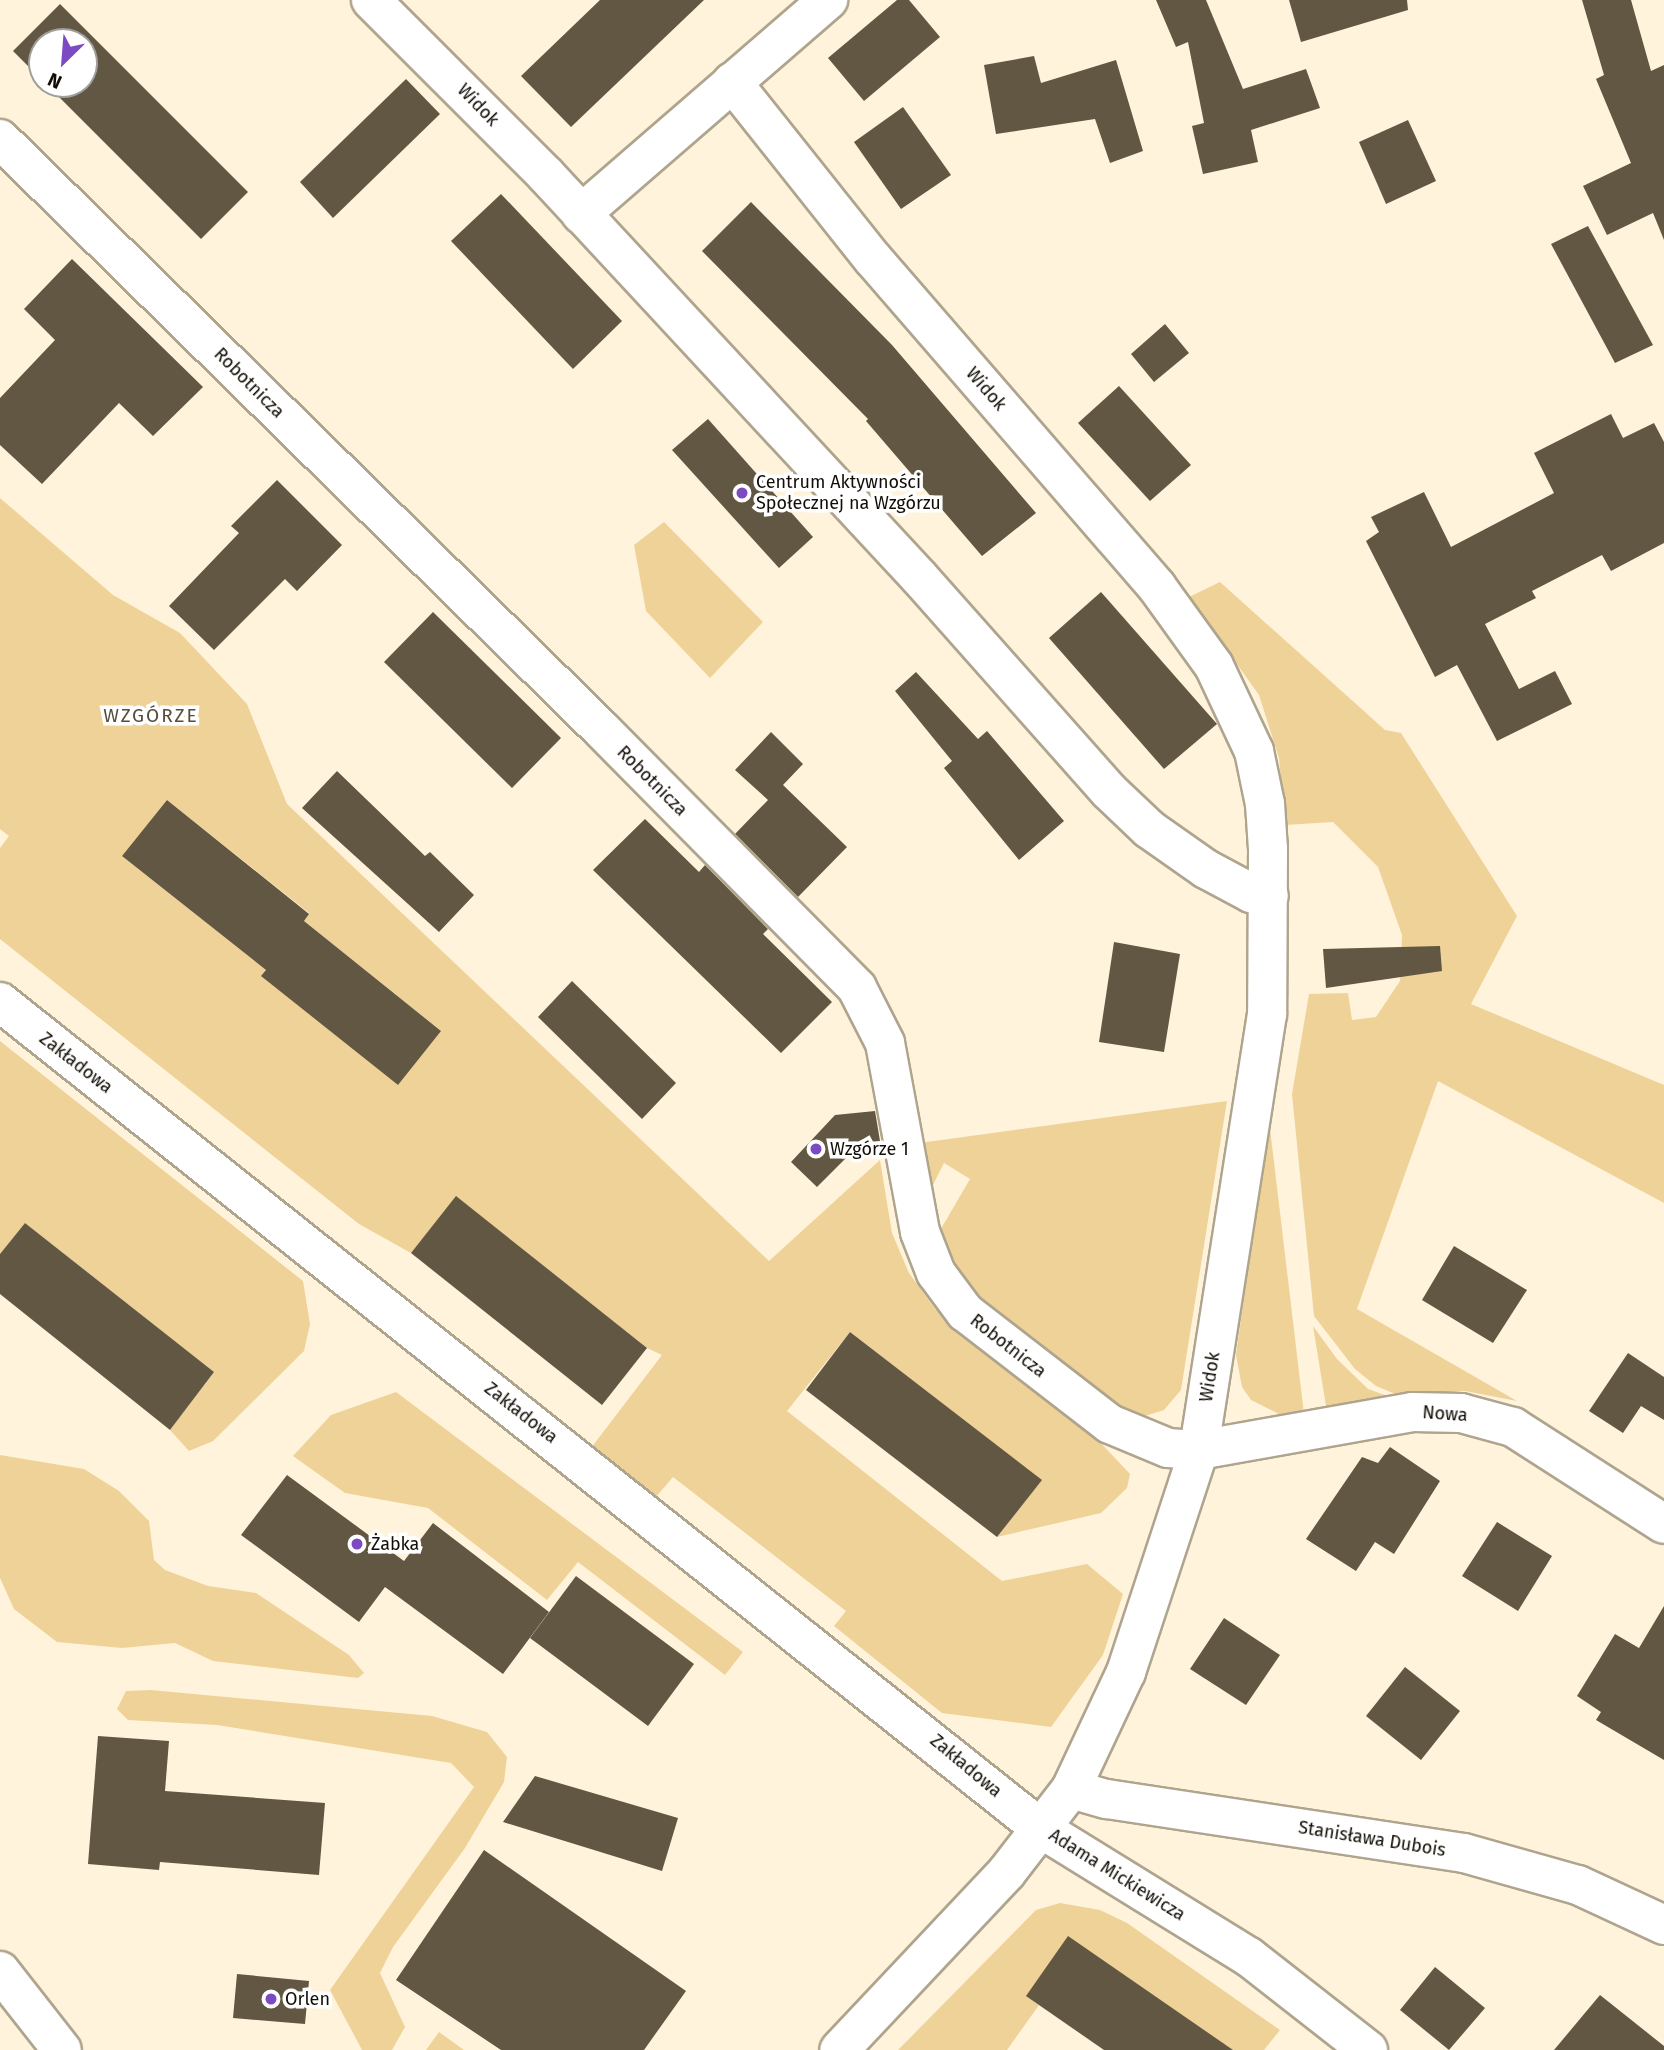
<!DOCTYPE html>
<meta charset="utf-8">
<style>
body{margin:0}
#map{position:relative;width:1664px;height:2050px;overflow:hidden;background:#fff3db;font-family:"Fira Sans",sans-serif}
div>[style]{position:absolute}
[style*='--x']{left:calc(var(--x)*1px);top:calc(var(--y)*1px);width:calc(var(--w)*1px);rotate:calc(var(--a)*1deg)}
.green>*{inset:0;background:#efd298}
.building>*{inset:0;background:#615743}
.roads{filter:drop-shadow(2px 0 #afa48e) drop-shadow(-2px 0 #afa48e) drop-shadow(0 2px #afa48e) drop-shadow(0 -2px #afa48e)}
.minor>*{height:38px;margin:-19px;padding:0 19px;transform-origin:19px;border-radius:19px;background:#fff}
.tertiary>*{height:38px;margin:-19px;padding:0 19px;transform-origin:19px;border-radius:19px;background:#fff}
.dots>*{width:19px;height:19px;translate:-50% -50%;box-sizing:border-box;border:4px solid #fff;border-radius:50%}
span{translate:-50% -50%;white-space:nowrap;text-align:center;line-height:1.15;-webkit-text-stroke:7px #fff;paint-order:stroke}
.street-label{font-size:18px;color:#120e06}
.poi-label{font-size:18px;color:#120e06}
.left{translate:0 -50%;text-align:left}
.neighbourhood-label{font-size:19px;color:#574d3a;letter-spacing:2px}
.north{position:absolute;left:28px;top:28px;width:70px;height:70px;box-sizing:border-box;background:#fff;border:2px solid #a09f9b;border-radius:50%;rotate:205deg;font-size:19px;font-weight:700;line-height:28px;text-align:center;color:#120e06}
.north::after{content:'';display:block;margin:auto;width:24px;height:32px;background:#7c4ac1;clip-path:polygon(50% 0,100% 100%,50% 72%,0 100%)}
</style>
<div id="map">
<div class="green">
<i style="clip-path:polygon(evenodd,0 498px,113px 595px,180px 633px,247px 704px,287px 804px,769px 1261px,880px 1160px,892px 1233px,909px 1273px,935px 1309px,1098px 1440px,1130px 1474px,1127px 1488px,1101px 1513px,997px 1537px,1041px 1480px,850px 1332px,787px 1411px,1002px 1581px,1087px 1564px,1123px 1594px,1103px 1655px,1051px 1727px,942px 1713px,834px 1626px,846px 1611px,673px 1477px,656px 1497px,591px 1448px,662px 1355px,647px 1348px,456px 1197px,411px 1253px,359px 1224px,0 939px,0 848px,9px 836px,0 829px,0 498px,167px 800px,309px 913px,304px 921px,440px 1030px,398px 1085px,262px 976px,266px 970px,122px 856px,167px 800px)"></i>
<i style="clip-path:polygon(664px 522px,763px 622px,710px 678px,646px 611px,634px 545px)"></i>
<i style="clip-path:polygon(1220px 582px,1385px 730px,1401px 733px,1517px 916px,1471px 1004px,1664px 1085px,1664px 1203px,1438px 1081px,1357px 1309px,1517px 1401px,1465px 1391px,1400px 1396px,1376px 1386px,1355px 1369px,1314px 1316px,1292px 1094px,1309px 994px,1348px 993px,1352px 1020px,1376px 1017px,1400px 981px,1402px 935px,1378px 867px,1333px 822px,1285px 825px,1279px 758px,1259px 695px,1189px 597px)"></i>
<i style="clip-path:polygon(0 1041px,303px 1281px,310px 1324px,304px 1351px,213px 1441px,189px 1451px,170px 1430px,214px 1372px,25px 1223px,0 1254px)"></i>
<i style="clip-path:polygon(1227px 1101px,1181px 1390px,1164px 1410px,1132px 1420px,969px 1295px,935px 1239px,970px 1179px,944px 1163px,925px 1201px,912px 1144px)"></i>
<i style="clip-path:polygon(1269px 1120px,1304px 1414px,1283px 1416px,1251px 1400px,1242px 1387px,1236px 1355px)"></i>
<i style="clip-path:polygon(1313px 1326px,1337px 1359px,1368px 1389px,1396px 1399px,1327px 1412px)"></i>
<i style="clip-path:polygon(396px 1392px,743px 1652px,725px 1675px,578px 1562px,547px 1600px,428px 1508px,345px 1493px,293px 1456px,331px 1415px)"></i>
<i style="clip-path:polygon(0 1455px,84px 1469px,119px 1491px,149px 1521px,154px 1560px,165px 1570px,208px 1586px,256px 1593px,349px 1655px,364px 1673px,358px 1678px,213px 1661px,175px 1643px,122px 1648px,57px 1642px,14px 1609px,0 1578px)"></i>
<i style="clip-path:polygon(151px 1690px,432px 1716px,487px 1732px,507px 1757px,504px 1782px,465px 1848px,393px 1947px,380px 1973px,405px 2027px,392px 2050px,362px 2050px,330px 1990px,474px 1787px,451px 1763px,217px 1725px,128px 1720px,117px 1709px,126px 1691px)"></i>
<i style="clip-path:polygon(1060px 1903px,1100px 1910px,1127px 1923px,1280px 2030px,1264px 2050px,1210px 2050px,1027px 1996px,1039px 2005px,1007px 2050px,898px 2050px,1036px 1910px)"></i>
<i style="clip-path:polygon(439px 2032px,464px 2050px,426px 2050px)"></i>
</div>
<div class="building">
<i style="clip-path:polygon(600px 0,704px 0,571px 127px,521px 76px)"></i>
<i style="clip-path:polygon(897px 0,909px 0,940px 37px,864px 101px,828px 58px)"></i>
<i style="clip-path:polygon(1156px 0,1206px 0,1243px 89px,1306px 69px,1320px 108px,1251px 130px,1258px 162px,1203px 174px,1192px 126px,1204px 123px,1188px 42px,1176px 47px)"></i>
<i style="clip-path:polygon(1289px 0,1407px 0,1408px 10px,1301px 42px)"></i>
<i style="clip-path:polygon(1582px 0,1631px 0,1651px 71px,1664px 65px,1664px 240px,1653px 213px,1607px 235px,1583px 186px,1631px 163px,1596px 79px,1604px 75px)"></i>
<i style="clip-path:polygon(60px 4px,248px 192px,201px 239px,46px 84px,84px 84px,84px 42px,42px 42px,42px 80px,13px 51px)"></i>
<i style="clip-path:polygon(1034px 56px,1041px 83px,1116px 60px,1143px 151px,1110px 163px,1095px 119px,996px 134px,984px 65px)"></i>
<i style="clip-path:polygon(406px 79px,440px 114px,333px 218px,300px 182px)"></i>
<i style="clip-path:polygon(903px 107px,951px 175px,901px 209px,854px 142px)"></i>
<i style="clip-path:polygon(1408px 120px,1436px 181px,1386px 204px,1359px 142px)"></i>
<i style="clip-path:polygon(501px 194px,622px 321px,573px 369px,451px 241px)"></i>
<i style="clip-path:polygon(751px 202px,892px 345px,1036px 513px,982px 556px,866px 421px,868px 419px,702px 251px)"></i>
<i style="clip-path:polygon(1588px 226px,1653px 345px,1615px 363px,1551px 244px)"></i>
<i style="clip-path:polygon(72px 259px,203px 387px,153px 436px,119px 403px,42px 484px,0 445px,0 398px,55px 340px,24px 309px)"></i>
<i style="clip-path:polygon(1165px 324px,1189px 353px,1154px 382px,1131px 354px)"></i>
<i style="clip-path:polygon(1119px 386px,1191px 465px,1150px 501px,1078px 423px)"></i>
<i style="clip-path:polygon(1611px 414px,1623px 438px,1654px 423px,1664px 442px,1664px 543px,1611px 571px,1602px 555px,1532px 591px,1536px 598px,1485px 624px,1519px 689px,1555px 671px,1572px 704px,1497px 741px,1457px 665px,1435px 677px,1366px 541px,1379px 532px,1371px 517px,1424px 492px,1451px 547px,1554px 493px,1534px 453px)"></i>
<i style="clip-path:polygon(708px 419px,813px 537px,779px 568px,672px 450px)"></i>
<i style="clip-path:polygon(277px 480px,342px 545px,297px 591px,285px 579px,214px 650px,169px 606px,239px 533px,231px 526px)"></i>
<i style="clip-path:polygon(1101px 592px,1217px 724px,1164px 769px,1049px 638px)"></i>
<i style="clip-path:polygon(433px 612px,561px 738px,512px 788px,384px 662px)"></i>
<i style="clip-path:polygon(916px 672px,978px 739px,987px 731px,1064px 821px,1019px 860px,944px 768px,952px 761px,895px 691px)"></i>
<i style="clip-path:polygon(771px 732px,803px 764px,783px 785px,847px 847px,798px 897px,735px 834px,768px 800px,735px 770px)"></i>
<i style="clip-path:polygon(337px 771px,425px 856px,430px 852px,474px 895px,439px 932px,302px 808px)"></i>
<i style="clip-path:polygon(167px 800px,309px 914px,304px 921px,441px 1031px,398px 1085px,261px 976px,266px 970px,122px 856px)"></i>
<i style="clip-path:polygon(645px 819px,699px 872px,705px 865px,768px 929px,763px 934px,832px 1002px,781px 1053px,593px 870px)"></i>
<i style="clip-path:polygon(1114px 942px,1180px 954px,1164px 1052px,1099px 1042px)"></i>
<i style="clip-path:polygon(1440px 946px,1442px 971px,1326px 988px,1323px 949px)"></i>
<i style="clip-path:polygon(572px 981px,676px 1083px,642px 1119px,538px 1017px)"></i>
<i style="clip-path:polygon(875px 1111px,882px 1153px,846px 1158px,817px 1187px,791px 1162px,835px 1115px)"></i>
<i style="clip-path:polygon(456px 1196px,647px 1348px,602px 1405px,411px 1253px)"></i>
<i style="clip-path:polygon(25px 1223px,214px 1372px,170px 1430px,0 1294px,0 1254px)"></i>
<i style="clip-path:polygon(1454px 1246px,1527px 1290px,1493px 1343px,1422px 1300px)"></i>
<i style="clip-path:polygon(850px 1332px,1042px 1480px,997px 1537px,806px 1390px)"></i>
<i style="clip-path:polygon(1628px 1353px,1664px 1377px,1664px 1420px,1641px 1406px,1623px 1433px,1589px 1411px)"></i>
<i style="clip-path:polygon(1390px 1447px,1440px 1481px,1394px 1554px,1375px 1542px,1356px 1571px,1306px 1539px,1362px 1457px,1378px 1463px)"></i>
<i style="clip-path:polygon(287px 1475px,404px 1561px,433px 1523px,549px 1612px,503px 1674px,385px 1587px,359px 1622px,241px 1535px)"></i>
<i style="clip-path:polygon(1497px 1522px,1552px 1556px,1518px 1611px,1462px 1576px)"></i>
<i style="clip-path:polygon(576px 1576px,694px 1664px,648px 1726px,530px 1638px)"></i>
<i style="clip-path:polygon(1664px 1606px,1664px 1760px,1596px 1720px,1601px 1712px,1577px 1696px,1615px 1634px,1639px 1648px)"></i>
<i style="clip-path:polygon(1224px 1618px,1280px 1655px,1246px 1705px,1190px 1669px)"></i>
<i style="clip-path:polygon(1405px 1667px,1460px 1711px,1421px 1760px,1366px 1716px)"></i>
<i style="clip-path:polygon(98px 1736px,169px 1741px,165px 1791px,325px 1803px,319px 1875px,160px 1862px,159px 1870px,88px 1864px)"></i>
<i style="clip-path:polygon(535px 1776px,678px 1818px,662px 1871px,503px 1822px)"></i>
<i style="clip-path:polygon(484px 1850px,686px 1991px,644px 2050px,501px 2050px,396px 1980px)"></i>
<i style="clip-path:polygon(1068px 1936px,1233px 2050px,1104px 2050px,1026px 1996px)"></i>
<i style="clip-path:polygon(1435px 1967px,1485px 2008px,1449px 2050px,1400px 2010px)"></i>
<i style="clip-path:polygon(237px 1974px,309px 1981px,305px 2024px,233px 2018px)"></i>
<i style="clip-path:polygon(1600px 1995px,1664px 2046px,1664px 2050px,1554px 2050px)"></i>
</div>
<div class="roads">
<div class="minor">
<i style="--x:371;--y:0;--w:246;--a:45"></i>
<i style="--x:545;--y:174;--w:550;--a:47.14"></i>
<i style="--x:919;--y:577;--w:286;--a:48.4"></i>
<i style="--x:1109;--y:791;--w:55;--a:43.5"></i>
<i style="--x:1149;--y:829;--w:70;--a:35.1"></i>
<i style="--x:1206;--y:869;--w:51;--a:28.1"></i>
<i style="--x:1251;--y:893;--w:18;--a:9"></i>
<i style="--x:732;--y:82;--w:226;--a:51.5"></i>
<i style="--x:873;--y:259;--w:434;--a:49.1"></i>
<i style="--x:1157;--y:587;--w:97;--a:54.2"></i>
<i style="--x:1214;--y:666;--w:94;--a:64.8"></i>
<i style="--x:1254;--y:751;--w:54;--a:78.3"></i>
<i style="--x:1265;--y:804;--w:45;--a:86.2"></i>
<i style="--x:1268;--y:849;--w:165;--a:90.3"></i>
<i style="--x:1267;--y:1014;--w:441;--a:98.9"></i>
<i style="--x:1199;--y:1450;--w:234;--a:108.2"></i>
<i style="--x:1126;--y:1672;--w:129;--a:115.2"></i>
<i style="--x:1071;--y:1789;--w:106;--a:127.7"></i>
<i style="--x:1006;--y:1873;--w:243;--a:133.3"></i>
<i style="--x:0;--y:139;--w:845;--a:44.47"></i>
<i style="--x:603;--y:731;--w:361;--a:45.3"></i>
<i style="--x:857;--y:988;--w:62;--a:63"></i>
<i style="--x:885;--y:1043;--w:192;--a:79.5"></i>
<i style="--x:920;--y:1232;--w:44;--a:68.7"></i>
<i style="--x:936;--y:1273;--w:49;--a:53.4"></i>
<i style="--x:965;--y:1312;--w:183;--a:37.7"></i>
<i style="--x:1110;--y:1424;--w:63;--a:22.5"></i>
<i style="--x:1168;--y:1448;--w:31;--a:4"></i>
<i style="--x:1199;--y:1450;--w:217;--a:-10.1"></i>
<i style="--x:1413;--y:1412;--w:48;--a:1.2"></i>
<i style="--x:1461;--y:1413;--w:54;--a:15.1"></i>
<i style="--x:1513;--y:1427;--w:179;--a:32.7"></i>
<i style="--x:581;--y:214;--w:327;--a:-40.9"></i>
<i style="--x:0;--y:1002;--w:1328;--a:38.46"></i>
<i style="--x:1040;--y:1828;--w:246;--a:31.7"></i>
<i style="--x:1249;--y:1957;--w:151;--a:38"></i>
<i style="--x:1071;--y:1789;--w:37;--a:16"></i>
<i style="--x:1107;--y:1799;--w:361;--a:8.6"></i>
<i style="--x:1464;--y:1853;--w:118;--a:15.7"></i>
<i style="--x:1578;--y:1885;--w:95;--a:24.9"></i>
</div>
<div class="tertiary">
<i style="--x:0;--y:1971;--w:100;--a:51.9"></i>
</div>
</div>
<div class="dots">
<i style="left:742px;top:493px;background:#7c4ac1"></i>
<i style="left:816px;top:1149px;background:#7c4ac1"></i>
<i style="left:357px;top:1544px;background:#7c4ac1"></i>
<i style="left:271px;top:1999px;background:#7c4ac1"></i>
</div>
<div class="street-label">
<span style="left:478px;top:105px;rotate:46deg">Widok</span>
<span style="left:249px;top:383px;rotate:45deg">Robotnicza</span>
<span style="left:986px;top:389px;rotate:49deg">Widok</span>
<span style="left:652px;top:781px;rotate:45deg">Robotnicza</span>
<span style="left:76px;top:1063px;rotate:38deg">Zakładowa</span>
<span style="left:1008px;top:1346px;rotate:38deg">Robotnicza</span>
<span style="left:1210px;top:1377px;rotate:-81deg">Widok</span>
<span style="left:521px;top:1413px;rotate:38deg">Zakładowa</span>
<span style="left:1445px;top:1414px;rotate:4deg">Nowa</span>
<span style="left:966px;top:1766px;rotate:40deg">Zakładowa</span>
<span style="left:1372px;top:1839px;rotate:9deg">Stanisława Dubois</span>
<span style="left:1117px;top:1875px;rotate:32deg">Adama Mickiewicza</span>
</div>
<div class="poi-label">
<span class="left" style="left:756px;top:493px">Centrum Aktywności<br>Społecznej na Wzgórzu</span>
<span class="left" style="left:830px;top:1149px">Wzgórze 1</span>
<span class="left" style="left:371px;top:1544px">Żabka</span>
<span class="left" style="left:285px;top:1999px">Orlen</span>
</div>
<div class="neighbourhood-label">
<span style="left:151px;top:716px">WZGÓRZE</span>
</div>
<div class="north">N</div>
</div>
